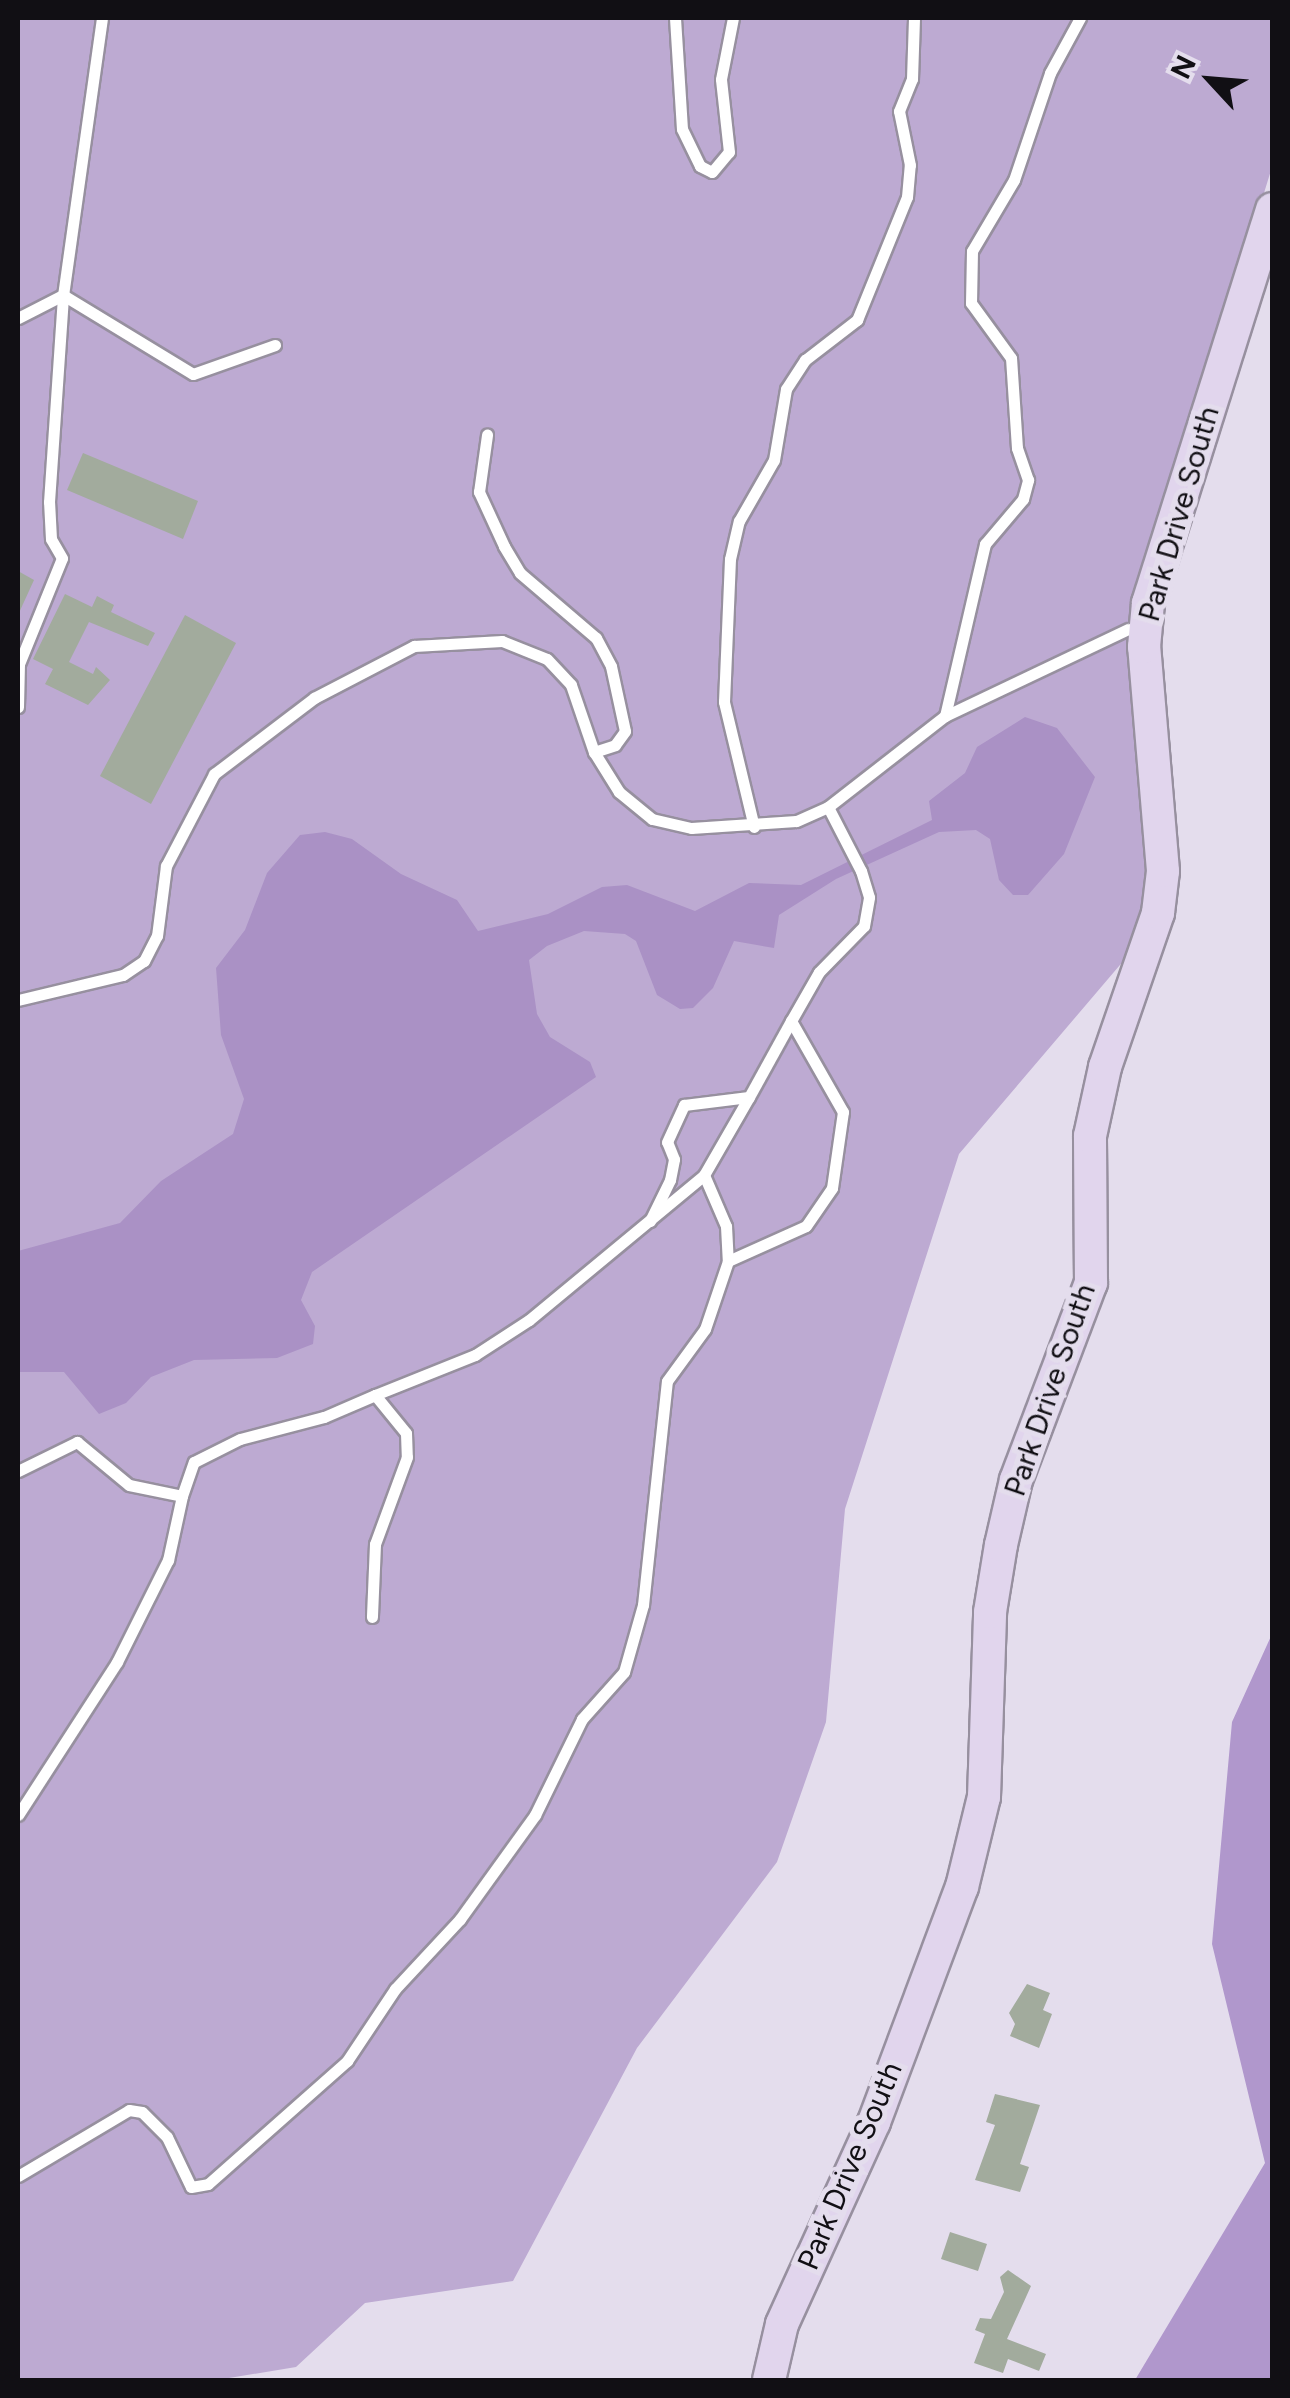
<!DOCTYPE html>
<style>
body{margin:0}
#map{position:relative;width:1290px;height:2398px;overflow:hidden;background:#e4dded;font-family:Figtree,sans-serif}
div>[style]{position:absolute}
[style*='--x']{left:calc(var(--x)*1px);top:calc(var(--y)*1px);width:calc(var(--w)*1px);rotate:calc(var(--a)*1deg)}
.green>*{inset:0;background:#bdaad2}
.forest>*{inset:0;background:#b097cc}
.water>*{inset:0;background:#aa91c5}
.building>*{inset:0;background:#a2ab9d}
.roads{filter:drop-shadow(2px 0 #97909f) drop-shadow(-2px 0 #97909f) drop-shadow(0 2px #97909f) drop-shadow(0 -2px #97909f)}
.lane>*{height:11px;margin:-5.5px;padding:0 5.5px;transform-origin:5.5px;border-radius:5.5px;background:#fff}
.secondary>*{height:32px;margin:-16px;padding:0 16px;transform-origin:16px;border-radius:16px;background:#e1d5ed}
span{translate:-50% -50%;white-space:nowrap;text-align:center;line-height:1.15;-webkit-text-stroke:10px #e4dded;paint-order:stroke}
.street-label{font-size:30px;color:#110f14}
.frame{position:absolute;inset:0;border:20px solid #110f14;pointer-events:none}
.north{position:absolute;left:1160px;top:30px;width:100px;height:100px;-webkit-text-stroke:8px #e4dded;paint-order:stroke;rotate:296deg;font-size:28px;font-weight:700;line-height:40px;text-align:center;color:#110f14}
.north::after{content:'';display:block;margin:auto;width:35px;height:45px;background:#110f14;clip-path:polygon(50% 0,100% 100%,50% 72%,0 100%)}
</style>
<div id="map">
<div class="green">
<i style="clip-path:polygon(18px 18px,1272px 18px,1272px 167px,1135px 612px,1154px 865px,1131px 952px,959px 1154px,845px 1509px,826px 1722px,777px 1862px,637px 2048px,513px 2281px,365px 2303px,296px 2367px,217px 2380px,18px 2380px)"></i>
</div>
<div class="forest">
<i style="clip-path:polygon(1272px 1634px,1272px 2380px,1135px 2380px,1265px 2163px,1212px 1944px,1232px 1722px)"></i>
</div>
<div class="water">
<i style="clip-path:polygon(1025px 717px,1057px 728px,1095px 777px,1064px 854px,1028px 895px,1013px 895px,999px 880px,990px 839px,976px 830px,939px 832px,836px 879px,779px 915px,774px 948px,734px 941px,713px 988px,693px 1008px,680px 1009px,657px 995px,636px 941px,625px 934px,584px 931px,547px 946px,529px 960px,537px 1014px,550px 1037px,590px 1062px,596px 1077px,312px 1272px,301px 1300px,315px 1326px,313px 1344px,277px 1358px,194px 1360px,151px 1377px,126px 1403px,99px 1414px,64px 1372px,18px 1372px,18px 1251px,120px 1223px,161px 1181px,233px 1134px,244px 1099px,221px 1035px,216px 968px,245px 930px,267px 873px,300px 835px,325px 832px,352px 839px,401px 874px,457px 900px,478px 931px,548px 914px,602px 887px,627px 885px,695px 911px,749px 883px,801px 885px,932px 820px,929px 801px,965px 773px,977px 747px)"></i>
</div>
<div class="building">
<i style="clip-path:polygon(83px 453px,198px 501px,183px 539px,67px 490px)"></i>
<i style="clip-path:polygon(18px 571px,34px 580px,18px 615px)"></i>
<i style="clip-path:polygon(65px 594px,92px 607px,97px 596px,114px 605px,111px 612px,155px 633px,148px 646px,89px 622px,69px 662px,93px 674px,96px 667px,110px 680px,88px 705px,45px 684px,53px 669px,33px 659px)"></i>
<i style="clip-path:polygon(185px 615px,236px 643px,151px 804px,100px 776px)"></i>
<i style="clip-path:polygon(1027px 1984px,1050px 1993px,1043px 2010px,1052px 2014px,1039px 2048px,1010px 2036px,1015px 2024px,1009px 2013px)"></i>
<i style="clip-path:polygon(995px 2094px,1040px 2105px,1020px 2164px,1029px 2167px,1020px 2192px,975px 2180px,995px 2125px,986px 2122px)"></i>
<i style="clip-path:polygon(950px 2232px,987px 2244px,978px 2271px,941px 2259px)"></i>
<i style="clip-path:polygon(1008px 2270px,1031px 2286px,1007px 2339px,1046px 2354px,1039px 2371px,1008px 2359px,1003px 2373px,974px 2363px,985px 2334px,975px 2330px,980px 2318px,991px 2319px,1004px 2292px,1000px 2277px)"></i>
</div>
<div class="roads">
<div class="lane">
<i style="--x:102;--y:18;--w:280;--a:98"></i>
<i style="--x:63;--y:295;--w:152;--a:31.3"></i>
<i style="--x:193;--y:374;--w:87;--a:-19.5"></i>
<i style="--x:675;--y:18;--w:111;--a:86.4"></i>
<i style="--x:682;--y:129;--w:41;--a:64.1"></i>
<i style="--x:700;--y:166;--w:13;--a:27"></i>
<i style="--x:712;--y:172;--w:26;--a:-50"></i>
<i style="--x:729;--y:152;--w:73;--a:-96.3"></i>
<i style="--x:721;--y:79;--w:62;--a:-78.9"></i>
<i style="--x:18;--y:318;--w:51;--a:-27.1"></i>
<i style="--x:18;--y:707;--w:43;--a:-88.7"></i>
<i style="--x:19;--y:664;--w:114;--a:-67.9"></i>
<i style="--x:62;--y:558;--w:22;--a:-120"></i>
<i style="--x:51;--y:539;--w:37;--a:-93"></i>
<i style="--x:49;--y:502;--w:207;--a:-86.1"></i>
<i style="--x:945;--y:716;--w:177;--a:-76.9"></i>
<i style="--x:985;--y:544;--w:59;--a:-49.8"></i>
<i style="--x:1023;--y:499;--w:20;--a:-75"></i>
<i style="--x:1028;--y:480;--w:34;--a:-109"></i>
<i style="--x:1017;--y:448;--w:90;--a:-93.8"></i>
<i style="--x:1011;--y:358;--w:68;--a:-126"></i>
<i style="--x:971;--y:303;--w:52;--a:-88.9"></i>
<i style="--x:972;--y:251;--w:82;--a:-59.4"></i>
<i style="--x:1014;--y:180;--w:113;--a:-71.4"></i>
<i style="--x:1050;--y:73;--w:63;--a:-61.4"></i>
<i style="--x:828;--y:807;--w:148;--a:-37.9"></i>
<i style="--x:945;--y:716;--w:203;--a:-25.4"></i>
<i style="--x:754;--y:827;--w:129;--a:-103.5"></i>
<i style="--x:724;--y:702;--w:143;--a:-87.6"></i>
<i style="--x:730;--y:559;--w:39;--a:-77"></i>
<i style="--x:739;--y:521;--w:70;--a:-60.2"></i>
<i style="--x:774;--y:460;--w:72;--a:-80.4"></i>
<i style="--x:786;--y:389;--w:35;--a:-57"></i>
<i style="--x:805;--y:360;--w:66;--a:-37.6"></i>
<i style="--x:857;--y:320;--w:133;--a:-67.9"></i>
<i style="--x:907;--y:197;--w:32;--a:-85"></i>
<i style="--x:910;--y:165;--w:55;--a:-101.5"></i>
<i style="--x:899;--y:111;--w:35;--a:-68"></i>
<i style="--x:912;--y:79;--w:61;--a:-88.1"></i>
<i style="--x:18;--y:1000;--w:108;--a:-13.4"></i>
<i style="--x:123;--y:975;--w:25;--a:-34"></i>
<i style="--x:144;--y:961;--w:28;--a:-63"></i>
<i style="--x:157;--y:936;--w:71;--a:-82.7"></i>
<i style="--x:166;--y:866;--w:104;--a:-62.4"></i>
<i style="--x:214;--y:774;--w:126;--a:-37.2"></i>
<i style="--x:314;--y:698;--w:113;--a:-27.5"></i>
<i style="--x:414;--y:646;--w:88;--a:-3.3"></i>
<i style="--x:502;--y:641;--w:48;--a:21.8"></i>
<i style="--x:547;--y:659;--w:35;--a:47"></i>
<i style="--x:571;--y:685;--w:71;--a:71.1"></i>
<i style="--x:704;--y:1175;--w:90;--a:-60"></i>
<i style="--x:650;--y:1221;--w:46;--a:-64"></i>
<i style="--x:670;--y:1180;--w:21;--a:-79"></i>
<i style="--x:674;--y:1159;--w:18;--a:-112"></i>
<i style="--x:667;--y:1142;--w:41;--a:-65.3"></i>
<i style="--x:684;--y:1105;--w:65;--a:-7"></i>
<i style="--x:749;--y:1097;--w:87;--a:-61.1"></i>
<i style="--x:375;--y:1395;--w:108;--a:-21.8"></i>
<i style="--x:475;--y:1355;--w:64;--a:-32.9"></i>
<i style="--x:529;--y:1320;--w:227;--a:-39.6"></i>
<i style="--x:704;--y:1175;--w:56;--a:66.7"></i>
<i style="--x:726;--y:1226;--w:35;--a:87"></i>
<i style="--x:18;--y:1471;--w:66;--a:-26.2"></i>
<i style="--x:77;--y:1442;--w:67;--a:39.6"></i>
<i style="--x:129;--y:1485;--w:54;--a:11.7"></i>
<i style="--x:182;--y:1496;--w:66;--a:102.3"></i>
<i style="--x:168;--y:1560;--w:114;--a:116.6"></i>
<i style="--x:117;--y:1662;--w:182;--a:122.9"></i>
<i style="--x:182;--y:1496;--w:36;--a:-71"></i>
<i style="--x:194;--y:1462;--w:51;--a:-26.6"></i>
<i style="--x:240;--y:1439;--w:87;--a:-14.7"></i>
<i style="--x:324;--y:1417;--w:56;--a:-23.3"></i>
<i style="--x:375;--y:1395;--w:49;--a:50.8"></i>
<i style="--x:406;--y:1433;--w:24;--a:88"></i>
<i style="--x:407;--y:1457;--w:93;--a:110.2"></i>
<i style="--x:375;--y:1544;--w:73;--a:92.4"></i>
<i style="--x:18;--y:2176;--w:129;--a:-30.7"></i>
<i style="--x:129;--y:2110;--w:13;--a:9"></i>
<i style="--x:142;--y:2112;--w:35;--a:45"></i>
<i style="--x:167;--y:2137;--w:55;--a:64.4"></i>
<i style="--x:191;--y:2187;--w:17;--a:-10"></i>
<i style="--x:208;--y:2184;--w:186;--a:-41.5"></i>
<i style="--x:347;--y:2061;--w:87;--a:-56.3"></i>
<i style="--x:395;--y:1989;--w:96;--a:-47.1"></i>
<i style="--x:460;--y:1919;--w:128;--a:-54.2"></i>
<i style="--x:535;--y:1815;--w:107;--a:-63.9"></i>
<i style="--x:582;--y:1719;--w:63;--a:-48.2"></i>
<i style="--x:624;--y:1672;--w:70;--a:-74.2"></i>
<i style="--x:643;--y:1605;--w:225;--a:-83.9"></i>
<i style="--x:667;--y:1381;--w:64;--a:-53.8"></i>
<i style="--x:705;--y:1329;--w:72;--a:-71.3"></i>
<i style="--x:728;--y:1261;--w:85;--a:-24.2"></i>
<i style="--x:806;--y:1226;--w:46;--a:-55.6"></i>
<i style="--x:832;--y:1188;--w:77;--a:-81.8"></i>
<i style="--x:843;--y:1112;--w:105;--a:-119.7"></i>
<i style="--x:791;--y:1021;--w:56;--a:-60.3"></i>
<i style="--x:819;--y:972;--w:64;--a:-45.6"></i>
<i style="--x:864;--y:926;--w:29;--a:-80"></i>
<i style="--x:869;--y:897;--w:27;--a:-107"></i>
<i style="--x:861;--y:871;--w:72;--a:-117.3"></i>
<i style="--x:828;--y:807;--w:35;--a:156"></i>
<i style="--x:796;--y:821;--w:105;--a:176.2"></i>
<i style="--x:691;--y:828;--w:40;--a:-167"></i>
<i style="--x:652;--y:819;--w:43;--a:-140.7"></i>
<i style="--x:619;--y:792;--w:47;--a:-122"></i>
<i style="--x:594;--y:752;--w:22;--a:-18"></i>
<i style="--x:615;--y:745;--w:17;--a:-54"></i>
<i style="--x:625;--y:731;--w:66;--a:-102.2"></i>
<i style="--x:611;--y:666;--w:32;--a:-118"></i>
<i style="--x:596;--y:638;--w:100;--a:-139.5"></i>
<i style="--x:520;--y:573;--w:31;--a:-121"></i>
<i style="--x:504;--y:546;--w:60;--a:-114.8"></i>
<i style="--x:479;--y:492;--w:58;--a:-82"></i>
</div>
<div class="secondary">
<i style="--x:769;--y:2380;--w:57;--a:-76.9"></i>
<i style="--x:782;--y:2324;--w:222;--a:-65.5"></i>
<i style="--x:874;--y:2122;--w:251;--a:-69.5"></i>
<i style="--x:962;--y:1887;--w:93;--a:-76.3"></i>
<i style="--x:984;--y:1797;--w:185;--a:-88.1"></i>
<i style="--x:990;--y:1612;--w:68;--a:-80.7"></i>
<i style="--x:1001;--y:1545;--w:67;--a:-77"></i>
<i style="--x:1016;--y:1480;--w:211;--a:-69.2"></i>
<i style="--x:1091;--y:1283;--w:147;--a:-90.4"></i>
<i style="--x:1090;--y:1136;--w:71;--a:-77.7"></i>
<i style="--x:1105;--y:1067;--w:163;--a:-71"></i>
<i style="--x:1158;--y:913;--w:42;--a:-83.2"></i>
<i style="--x:1163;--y:871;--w:225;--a:-94.8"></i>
<i style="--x:1144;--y:647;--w:44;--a:-84.8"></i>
<i style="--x:1148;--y:603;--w:413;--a:-72.5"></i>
</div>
</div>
<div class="street-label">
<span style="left:1179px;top:514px;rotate:-74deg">Park Drive South</span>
<span style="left:1050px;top:1390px;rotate:-71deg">Park Drive South</span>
<span style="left:850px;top:2166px;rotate:-67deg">Park Drive South</span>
</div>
<div class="frame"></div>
<div class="north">N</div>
</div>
